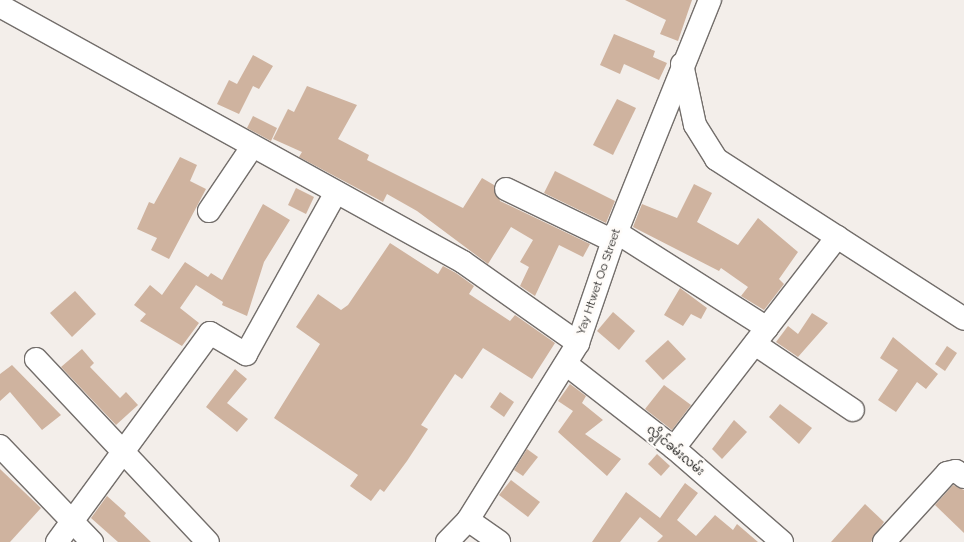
<!DOCTYPE html>
<meta charset="utf-8">
<style>
body{margin:0}
#map{position:relative;width:964px;height:542px;overflow:hidden;background:#f3eeea;font-family:Raleway,"Noto Sans Myanmar",sans-serif}
div>[style]{position:absolute}
[style*='--x']{left:calc(var(--x)*1px);top:calc(var(--y)*1px);width:calc(var(--w)*1px);rotate:calc(var(--a)*1deg)}
.building>*{inset:0;background:#cfb39f}
.roads{filter:drop-shadow(1px 0 #736e6b) drop-shadow(-1px 0 #736e6b) drop-shadow(0 1px #736e6b) drop-shadow(0 -1px #736e6b)}
.minor>*{height:22px;margin:-11px;padding:0 11px;transform-origin:11px;border-radius:11px;background:#fff}
span{translate:-50% -50%;white-space:nowrap;text-align:center;line-height:1.15;-webkit-text-stroke:5px #fffcf9;paint-order:stroke}
.street-label{font-size:12px;color:#22211f}
</style>
<div id="map">
<div class="building">
<i style="clip-path:polygon(625px 0,692px 0,678px 41px,660px 34px,666px 20px)"></i>
<i style="clip-path:polygon(614px 34px,655px 51px,653px 57px,667px 63px,659px 80px,624px 64px,620px 74px,600px 65px)"></i>
<i style="clip-path:polygon(253px 55px,273px 66px,259px 89px,253px 86px,239px 114px,217px 104px,229px 80px,237px 84px)"></i>
<i style="clip-path:polygon(307px 86px,357px 105px,338px 139px,369px 155px,367px 160px,463px 208px,482px 178px,494px 185px,500px 201px,590px 244px,583px 257px,559px 245px,535px 296px,520px 286px,529px 267px,520px 262px,533px 240px,511px 227px,488px 264px,417px 211px,387px 194px,383px 202px,299px 157px,302px 152px,273px 139px,288px 109px,294px 112px)"></i>
<i style="clip-path:polygon(617px 99px,636px 108px,613px 155px,593px 145px)"></i>
<i style="clip-path:polygon(253px 116px,277px 128px,271px 141px,247px 128px)"></i>
<i style="clip-path:polygon(180px 157px,197px 165px,190px 181px,206px 189px,169px 259px,151px 250px,157px 238px,137px 229px,149px 202px,154px 204px)"></i>
<i style="clip-path:polygon(555px 171px,615px 201px,606px 223px,544px 193px)"></i>
<i style="clip-path:polygon(694px 184px,712px 193px,697px 222px,738px 245px,758px 218px,798px 252px,779px 279px,784px 284px,764px 310px,741px 296px,748px 287px,721px 268px,719px 271px,633px 227px,642px 204px,677px 218px)"></i>
<i style="clip-path:polygon(296px 188px,314px 197px,306px 214px,288px 205px)"></i>
<i style="clip-path:polygon(263px 204px,290px 220px,264px 262px,247px 316px,222px 305px,223px 302px,196px 285px,180px 308px,199px 323px,182px 346px,140px 321px,146px 314px,134px 305px,150px 285px,162px 295px,185px 262px,208px 277px,211px 273px,222px 280px)"></i>
<i style="clip-path:polygon(390px 243px,438px 274px,443px 266px,456px 273px,474px 286px,469px 294px,510px 321px,515px 315px,555px 343px,532px 379px,483px 348px,462px 379px,455px 374px,421px 425px,428px 429px,407px 461px,384px 492px,380px 489px,371px 501px,350px 486px,358px 475px,274px 418px,320px 344px,296px 327px,318px 294px,341px 310px,348px 305px)"></i>
<i style="clip-path:polygon(680px 288px,707px 308px,701px 319px,691px 314px,683px 326px,664px 315px)"></i>
<i style="clip-path:polygon(75px 291px,96px 314px,72px 337px,50px 313px)"></i>
<i style="clip-path:polygon(613px 312px,635px 331px,619px 350px,597px 331px)"></i>
<i style="clip-path:polygon(812px 313px,828px 323px,798px 357px,776px 342px,788px 326px,798px 334px)"></i>
<i style="clip-path:polygon(893px 337px,938px 374px,926px 389px,917px 382px,896px 412px,878px 400px,898px 370px,880px 358px)"></i>
<i style="clip-path:polygon(668px 340px,686px 359px,663px 380px,645px 361px)"></i>
<i style="clip-path:polygon(947px 346px,957px 353px,945px 371px,935px 364px)"></i>
<i style="clip-path:polygon(82px 349px,94px 363px,90px 367px,120px 398px,126px 392px,138px 405px,116px 425px,61px 367px)"></i>
<i style="clip-path:polygon(12px 365px,61px 415px,42px 430px,10px 392px,0 401px,0 374px)"></i>
<i style="clip-path:polygon(235px 369px,247px 379px,227px 403px,248px 419px,237px 432px,206px 407px)"></i>
<i style="clip-path:polygon(570px 384px,586px 396px,582px 403px,603px 420px,585px 434px,621px 459px,607px 476px,558px 432px,573px 411px,558px 401px)"></i>
<i style="clip-path:polygon(664px 385px,691px 405px,672px 430px,645px 409px)"></i>
<i style="clip-path:polygon(500px 392px,514px 402px,504px 417px,490px 407px)"></i>
<i style="clip-path:polygon(780px 404px,812px 428px,799px 444px,769px 417px)"></i>
<i style="clip-path:polygon(734px 420px,747px 432px,722px 459px,712px 449px)"></i>
<i style="clip-path:polygon(527px 449px,538px 457px,523px 476px,514px 470px)"></i>
<i style="clip-path:polygon(657px 454px,670px 466px,661px 476px,648px 464px)"></i>
<i style="clip-path:polygon(0 469px,41px 508px,10px 542px,0 542px)"></i>
<i style="clip-path:polygon(511px 480px,540px 502px,528px 517px,499px 495px)"></i>
<i style="clip-path:polygon(685px 483px,698px 493px,677px 520px,696px 536px,715px 515px,733px 530px,737px 524px,758px 542px,657px 542px,663px 536px,640px 517px,620px 542px,592px 542px,626px 492px,660px 518px)"></i>
<i style="clip-path:polygon(953px 485px,964px 490px,964px 533px,935px 505px)"></i>
<i style="clip-path:polygon(107px 496px,126px 513px,124px 516px,151px 542px,118px 542px,91px 518px)"></i>
<i style="clip-path:polygon(865px 504px,884px 522px,871px 542px,831px 542px)"></i>
</div>
<div class="roads">
<div class="minor">
<i style="--x:0;--y:6;--w:529;--a:28.94"></i>
<i style="--x:463;--y:262;--w:141;--a:35.2"></i>
<i style="--x:682;--y:64;--w:62;--a:78"></i>
<i style="--x:695;--y:125;--w:40;--a:58"></i>
<i style="--x:716;--y:159;--w:295;--a:32.8"></i>
<i style="--x:506;--y:189;--w:119;--a:25.9"></i>
<i style="--x:209;--y:211;--w:77;--a:-56.1"></i>
<i style="--x:616;--y:232;--w:179;--a:32.4"></i>
<i style="--x:755;--y:344;--w:118;--a:34"></i>
<i style="--x:36;--y:359;--w:251;--a:46.8"></i>
<i style="--x:566;--y:364;--w:137;--a:37.9"></i>
<i style="--x:674;--y:448;--w:143;--a:41"></i>
<i style="--x:0;--y:446;--w:133;--a:46.2"></i>
<i style="--x:674;--y:448;--w:267;--a:-52.3"></i>
<i style="--x:468;--y:520;--w:38;--a:35"></i>
<i style="--x:57;--y:542;--w:259;--a:-53.8"></i>
<i style="--x:210;--y:333;--w:42;--a:30.3"></i>
<i style="--x:246;--y:354;--w:185;--a:-60.9"></i>
<i style="--x:447;--y:542;--w:30;--a:-46"></i>
<i style="--x:468;--y:520;--w:208;--a:-58.1"></i>
<i style="--x:578;--y:343;--w:108;--a:-71.1"></i>
<i style="--x:613;--y:241;--w:260;--a:-68.1"></i>
<i style="--x:884;--y:542;--w:93;--a:-47.6"></i>
<i style="--x:947;--y:473;--w:9;--a:-13"></i>
<i style="--x:956;--y:471;--w:10;--a:37"></i>
</div>
</div>
<div class="street-label">
<span style="left:599px;top:282px;rotate:-71deg">Yay Htwet Oo Street</span>
<span style="left:675px;top:451px;rotate:40deg">လွိုင်ခမ်းလမ်း</span>
</div>
</div>
